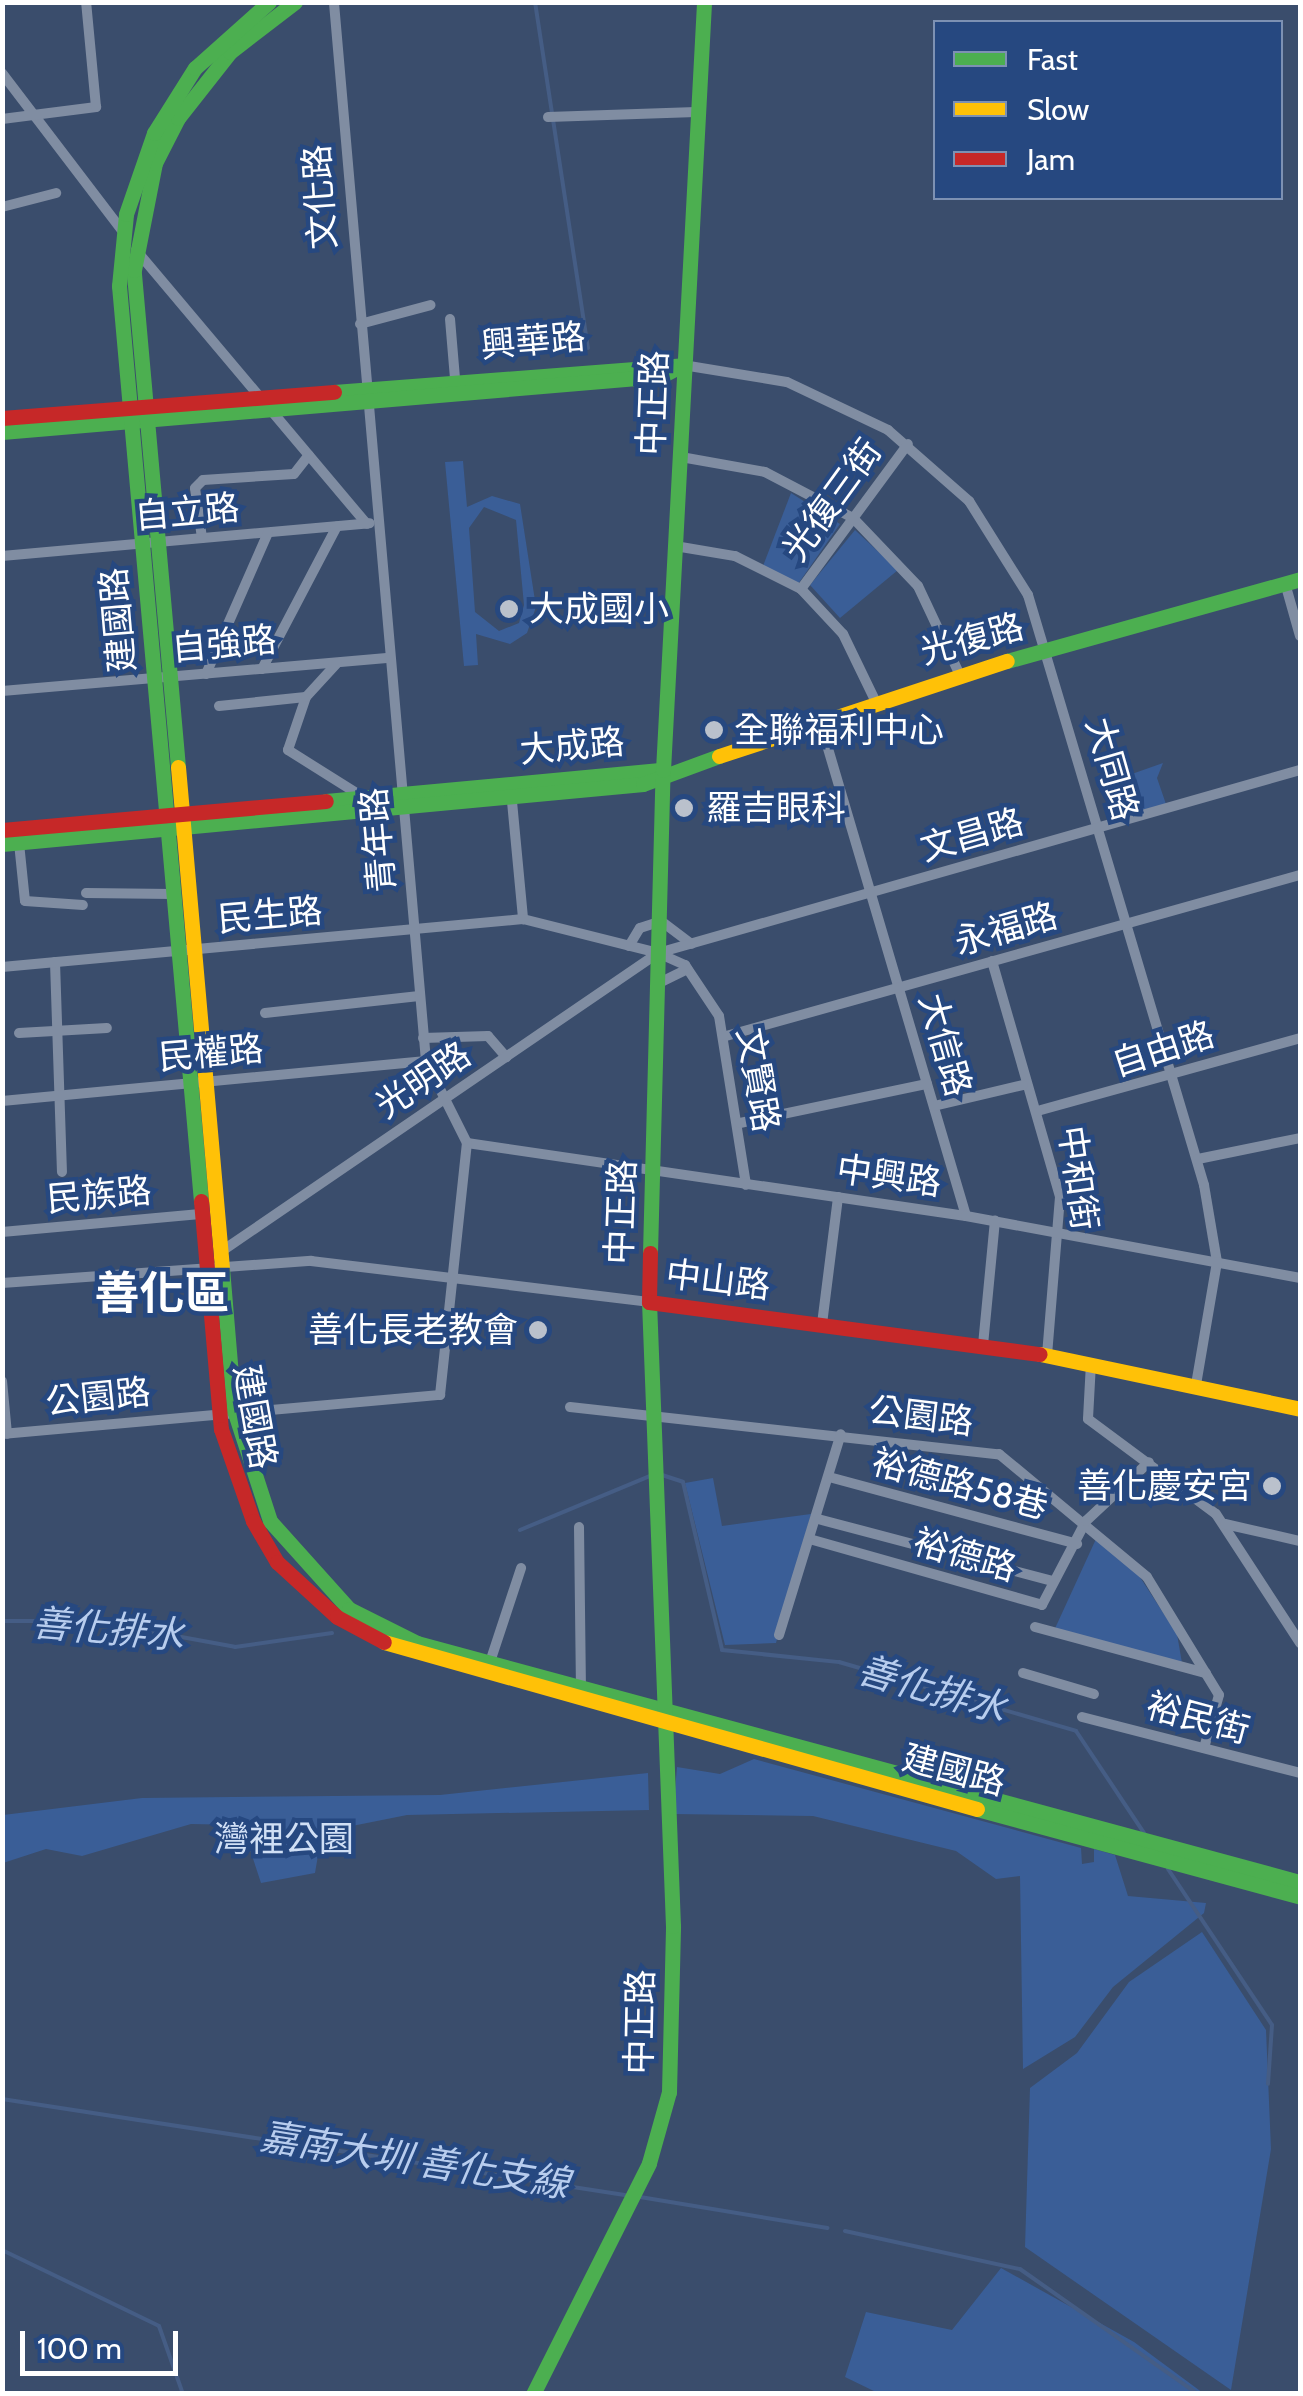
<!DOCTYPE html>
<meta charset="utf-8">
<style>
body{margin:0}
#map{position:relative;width:1303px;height:2396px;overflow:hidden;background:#3a4d6c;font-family:Cabin,"Noto Sans TC",sans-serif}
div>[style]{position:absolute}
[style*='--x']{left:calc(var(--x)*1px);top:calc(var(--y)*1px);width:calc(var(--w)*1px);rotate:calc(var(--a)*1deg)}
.green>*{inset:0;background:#3a5e97}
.stream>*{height:4px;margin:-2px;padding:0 2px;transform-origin:2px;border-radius:2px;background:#455d85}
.street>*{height:10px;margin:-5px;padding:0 5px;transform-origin:5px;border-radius:5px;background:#808da2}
.fast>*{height:15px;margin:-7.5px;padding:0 7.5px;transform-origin:7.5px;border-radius:7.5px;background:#4caf50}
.slow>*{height:15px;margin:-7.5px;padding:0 7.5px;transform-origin:7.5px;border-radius:7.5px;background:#ffc107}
.jam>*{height:15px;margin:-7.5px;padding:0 7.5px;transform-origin:7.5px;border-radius:7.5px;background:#c62828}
.dots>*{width:28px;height:28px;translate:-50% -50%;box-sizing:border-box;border:5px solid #264880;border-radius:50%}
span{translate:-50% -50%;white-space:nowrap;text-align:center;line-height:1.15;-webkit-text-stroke:9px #264880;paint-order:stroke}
.street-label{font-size:35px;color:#fff}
.poi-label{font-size:35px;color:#fff}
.left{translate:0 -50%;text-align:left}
.right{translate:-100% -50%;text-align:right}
.park-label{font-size:35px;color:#d0dff5}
.water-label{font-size:38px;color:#b8cdee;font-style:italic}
.district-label{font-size:45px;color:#fff;font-weight:700}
.frame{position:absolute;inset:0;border:5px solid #fff;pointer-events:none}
.legend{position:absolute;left:933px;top:20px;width:350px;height:180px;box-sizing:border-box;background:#264880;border:2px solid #7d91b3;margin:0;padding:12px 18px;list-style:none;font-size:30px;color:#fff}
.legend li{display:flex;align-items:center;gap:20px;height:50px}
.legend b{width:50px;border:2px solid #7d91b3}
.scale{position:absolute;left:20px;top:2331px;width:158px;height:45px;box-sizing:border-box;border:5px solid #fff;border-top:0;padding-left:12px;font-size:30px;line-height:35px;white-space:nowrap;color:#fff;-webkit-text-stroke:8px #264880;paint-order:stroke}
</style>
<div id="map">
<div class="green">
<i style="clip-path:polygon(evenodd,463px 461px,467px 507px,492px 496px,520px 504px,536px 607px,527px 633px,510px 644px,476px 634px,478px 665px,464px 666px,445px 462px,463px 461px,484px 507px,516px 520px,524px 605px,519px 623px,499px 631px,475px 612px,469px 528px,484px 507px)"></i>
<i style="clip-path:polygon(791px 493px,840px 524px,798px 584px,763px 566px)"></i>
<i style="clip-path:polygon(855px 530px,898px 570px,840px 618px,810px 585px)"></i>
<i style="clip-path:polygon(1163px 763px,1157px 778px,1167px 807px,1134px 816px,1129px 775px)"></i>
<i style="clip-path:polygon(713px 1478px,722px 1526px,811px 1514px,776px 1643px,725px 1645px,685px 1483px)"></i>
<i style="clip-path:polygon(1096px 1539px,1136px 1571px,1177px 1634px,1182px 1663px,1052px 1635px)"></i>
<i style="clip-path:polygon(754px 1759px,1081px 1848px,1082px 1864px,1094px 1862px,1094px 1849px,1115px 1855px,1128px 1896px,1206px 1903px,1204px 1913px,1113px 1987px,1075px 2037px,1023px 2069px,1020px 1876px,996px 1879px,956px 1851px,813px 1816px,673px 1814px,677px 1767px,720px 1774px)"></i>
<i style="clip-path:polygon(648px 1773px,649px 1810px,407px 1815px,322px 1832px,315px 1873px,261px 1883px,242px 1825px,191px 1824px,82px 1856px,46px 1849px,3px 1863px,3px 1815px,142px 1798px,440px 1795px)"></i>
<i style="clip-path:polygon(1202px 1932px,1266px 2030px,1271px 2149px,1231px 2390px,1025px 2247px,1030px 2088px,1077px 2053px,1129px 1982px)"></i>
<i style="clip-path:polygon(1001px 2268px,1134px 2342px,1203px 2393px,880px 2394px,845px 2377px,866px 2312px,952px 2330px)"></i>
</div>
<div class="stream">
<i style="--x:535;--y:2;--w:350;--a:81.3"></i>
<i style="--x:659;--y:1474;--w:25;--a:18"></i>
<i style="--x:683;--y:1482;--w:172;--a:76.9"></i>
<i style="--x:722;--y:1650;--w:118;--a:5.9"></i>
<i style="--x:839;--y:1662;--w:247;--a:16.2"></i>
<i style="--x:1076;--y:1731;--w:126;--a:56.3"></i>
<i style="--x:520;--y:1530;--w:141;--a:-22.6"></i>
<i style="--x:2;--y:1621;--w:92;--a:0"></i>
<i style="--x:94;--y:1621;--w:143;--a:10.4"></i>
<i style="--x:235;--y:1647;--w:98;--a:-8.2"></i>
<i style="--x:1168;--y:1869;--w:187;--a:56.3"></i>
<i style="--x:1272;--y:2025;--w:59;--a:93.9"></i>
<i style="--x:2;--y:2099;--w:630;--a:8.76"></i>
<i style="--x:640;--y:2197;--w:190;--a:9.4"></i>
<i style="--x:845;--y:2231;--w:179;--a:12.3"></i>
<i style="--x:1020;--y:2269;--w:218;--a:35.1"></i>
<i style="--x:2;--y:2250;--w:174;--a:25.8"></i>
<i style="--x:159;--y:2326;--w:72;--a:70.6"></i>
</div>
<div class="street">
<i style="--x:2;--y:73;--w:205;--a:52.7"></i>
<i style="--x:548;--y:117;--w:148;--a:-1.9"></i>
<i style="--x:2;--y:119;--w:95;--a:-7.3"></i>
<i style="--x:96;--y:107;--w:105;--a:-95.4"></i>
<i style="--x:2;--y:207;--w:56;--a:-14.5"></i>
<i style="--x:136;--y:250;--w:358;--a:49.9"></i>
<i style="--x:450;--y:319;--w:59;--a:85.2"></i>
<i style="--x:360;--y:324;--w:73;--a:-15"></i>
<i style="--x:683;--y:365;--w:105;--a:9.3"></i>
<i style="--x:787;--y:382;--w:112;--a:25.4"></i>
<i style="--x:888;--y:430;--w:108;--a:41.2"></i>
<i style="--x:969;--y:501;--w:111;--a:57.9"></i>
<i style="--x:1028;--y:595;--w:616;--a:73.39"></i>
<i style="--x:1204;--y:1185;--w:78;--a:80.4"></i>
<i style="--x:1217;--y:1262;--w:125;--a:99.7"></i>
<i style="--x:681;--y:457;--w:85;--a:10.1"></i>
<i style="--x:765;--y:472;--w:99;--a:27.6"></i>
<i style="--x:853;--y:518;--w:94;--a:46.3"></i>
<i style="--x:918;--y:586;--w:96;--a:64.8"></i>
<i style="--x:202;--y:538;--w:50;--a:-98"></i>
<i style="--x:195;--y:488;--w:11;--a:-45"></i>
<i style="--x:203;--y:480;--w:91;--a:-3.8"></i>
<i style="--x:294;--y:474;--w:24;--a:-52"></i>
<i style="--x:675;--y:546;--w:61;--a:9.5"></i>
<i style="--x:735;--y:556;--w:74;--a:26.6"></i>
<i style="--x:801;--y:589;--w:62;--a:47"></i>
<i style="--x:843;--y:634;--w:71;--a:64.2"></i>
<i style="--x:2;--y:556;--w:369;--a:-5.1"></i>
<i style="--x:1285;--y:583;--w:55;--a:74.2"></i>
<i style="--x:801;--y:589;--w:180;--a:-53.6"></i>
<i style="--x:262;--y:669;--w:161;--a:-62.3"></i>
<i style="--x:206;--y:674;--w:154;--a:-66.3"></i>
<i style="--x:2;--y:691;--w:389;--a:-4.9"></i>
<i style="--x:306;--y:697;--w:56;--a:108.8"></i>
<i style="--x:288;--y:750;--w:86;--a:32.2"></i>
<i style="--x:219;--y:706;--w:87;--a:-5.9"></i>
<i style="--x:306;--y:697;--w:46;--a:-47.6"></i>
<i style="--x:819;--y:718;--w:519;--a:73.55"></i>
<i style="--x:511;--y:791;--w:129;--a:84.6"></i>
<i style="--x:19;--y:843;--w:58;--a:84.1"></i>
<i style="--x:25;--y:901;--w:58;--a:3.9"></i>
<i style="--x:86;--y:893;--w:86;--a:0.7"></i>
<i style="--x:629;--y:946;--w:21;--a:-59"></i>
<i style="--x:640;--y:928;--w:22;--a:-18"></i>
<i style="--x:661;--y:921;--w:38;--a:37"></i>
<i style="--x:992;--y:961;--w:246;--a:73.9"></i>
<i style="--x:1060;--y:1197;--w:159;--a:94.7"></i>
<i style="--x:55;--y:962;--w:210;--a:88.1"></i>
<i style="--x:2;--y:967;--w:523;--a:-5.26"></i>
<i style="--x:523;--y:919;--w:139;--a:14.1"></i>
<i style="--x:658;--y:953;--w:30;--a:24"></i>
<i style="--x:685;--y:965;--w:61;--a:56.3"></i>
<i style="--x:719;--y:1016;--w:171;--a:80.9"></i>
<i style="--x:657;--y:984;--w:34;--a:-26"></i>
<i style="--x:265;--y:1013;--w:155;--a:-6.3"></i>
<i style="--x:19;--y:1033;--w:88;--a:-3.3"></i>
<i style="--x:726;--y:1036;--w:596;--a:-15.67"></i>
<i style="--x:423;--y:1038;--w:65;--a:-1.8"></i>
<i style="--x:488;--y:1036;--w:28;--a:49"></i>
<i style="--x:2;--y:1101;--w:426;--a:-5.4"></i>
<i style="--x:934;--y:1106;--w:91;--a:-13.3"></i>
<i style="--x:1041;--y:1110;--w:269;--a:-15.5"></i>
<i style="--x:740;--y:1123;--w:191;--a:-11.8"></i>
<i style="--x:467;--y:1143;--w:504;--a:8.32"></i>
<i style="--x:966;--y:1216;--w:340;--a:10.5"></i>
<i style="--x:1198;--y:1159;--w:104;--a:-11.6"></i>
<i style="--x:2;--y:1232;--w:199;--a:-5.2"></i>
<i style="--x:219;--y:1253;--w:532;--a:-34.35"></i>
<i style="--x:658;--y:953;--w:668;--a:-15.91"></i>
<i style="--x:2;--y:1283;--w:310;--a:-4.1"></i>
<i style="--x:311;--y:1261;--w:340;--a:6.9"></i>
<i style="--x:822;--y:1324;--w:128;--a:-82.8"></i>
<i style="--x:983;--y:1345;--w:125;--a:-84.5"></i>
<i style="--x:1091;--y:1363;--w:56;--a:93.1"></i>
<i style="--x:1088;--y:1419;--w:159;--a:36.6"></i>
<i style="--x:1216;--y:1514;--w:154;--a:56.9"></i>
<i style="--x:2;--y:1381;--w:53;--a:84.6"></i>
<i style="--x:570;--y:1407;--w:432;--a:6.3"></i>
<i style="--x:999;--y:1454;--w:192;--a:39.7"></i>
<i style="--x:1147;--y:1577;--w:138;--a:58.6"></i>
<i style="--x:1219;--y:1695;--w:55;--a:105.8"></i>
<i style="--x:2;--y:1434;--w:440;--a:-5.1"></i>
<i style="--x:440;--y:1395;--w:253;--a:-83.9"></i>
<i style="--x:467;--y:1143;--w:92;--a:-116.6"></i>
<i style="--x:426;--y:1061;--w:1063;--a:-94.97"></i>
<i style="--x:829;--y:1477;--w:257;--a:15.1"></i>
<i style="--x:818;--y:1519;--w:242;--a:14.8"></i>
<i style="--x:1225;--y:1524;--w:77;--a:12.8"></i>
<i style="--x:579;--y:1527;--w:158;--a:89.3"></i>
<i style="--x:813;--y:1540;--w:238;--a:15.8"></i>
<i style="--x:1042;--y:1605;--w:95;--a:-62.4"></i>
<i style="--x:1086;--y:1521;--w:86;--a:-43.1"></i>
<i style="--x:1035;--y:1627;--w:177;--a:15.1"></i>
<i style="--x:779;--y:1635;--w:210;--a:-72.9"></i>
<i style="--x:490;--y:1662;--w:99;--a:-71.7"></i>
<i style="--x:1023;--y:1673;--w:74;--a:16.5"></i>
<i style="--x:1082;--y:1717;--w:225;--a:14.4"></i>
</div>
<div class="fast">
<i style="--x:334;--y:392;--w:350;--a:-4.4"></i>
<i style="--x:2;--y:432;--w:661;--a:-4.86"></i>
<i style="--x:661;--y:376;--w:25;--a:-27"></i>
<i style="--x:1007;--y:661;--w:304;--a:-15.6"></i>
<i style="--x:178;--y:767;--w:499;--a:-95.1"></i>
<i style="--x:134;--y:270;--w:109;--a:-78.9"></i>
<i style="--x:155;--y:163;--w:51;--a:-62.9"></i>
<i style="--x:178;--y:118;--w:84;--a:-51.8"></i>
<i style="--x:230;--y:52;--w:82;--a:-37.6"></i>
<i style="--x:326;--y:801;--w:338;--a:-5.3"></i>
<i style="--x:2;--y:844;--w:644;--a:-5.35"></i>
<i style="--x:643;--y:784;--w:81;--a:-20.2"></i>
<i style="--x:201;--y:1201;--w:919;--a:-95.12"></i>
<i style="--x:119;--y:286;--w:72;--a:-84.4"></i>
<i style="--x:126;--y:214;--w:86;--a:-70.9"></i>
<i style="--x:154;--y:133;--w:77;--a:-57.8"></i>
<i style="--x:195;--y:68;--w:99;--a:-41.7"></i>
<i style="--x:650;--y:1253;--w:483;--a:-88.5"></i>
<i style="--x:663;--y:770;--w:769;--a:-86.94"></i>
<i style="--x:222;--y:1268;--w:143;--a:85.2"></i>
<i style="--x:234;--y:1410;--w:117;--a:72"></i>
<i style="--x:270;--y:1521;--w:118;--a:48.1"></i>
<i style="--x:349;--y:1609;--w:76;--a:26.6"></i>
<i style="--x:417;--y:1643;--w:915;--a:15.15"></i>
<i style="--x:977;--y:1809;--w:335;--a:15.2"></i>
<i style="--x:533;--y:2394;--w:258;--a:-63.3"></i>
<i style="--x:649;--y:2163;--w:74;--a:-74.3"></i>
<i style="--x:669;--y:2092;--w:166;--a:-88.6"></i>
<i style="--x:673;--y:1926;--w:624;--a:-92.2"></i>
</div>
<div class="slow">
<i style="--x:719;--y:756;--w:303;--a:-18.3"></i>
<i style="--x:178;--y:767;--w:503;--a:84.98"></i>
<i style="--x:1040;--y:1354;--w:266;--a:11.9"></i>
<i style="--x:384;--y:1642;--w:616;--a:15.73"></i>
</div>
<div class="jam">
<i style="--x:2;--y:418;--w:333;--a:-4.5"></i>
<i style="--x:2;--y:830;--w:325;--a:-5.1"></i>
<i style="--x:201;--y:1201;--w:229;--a:85"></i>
<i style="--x:221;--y:1429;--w:97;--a:70.8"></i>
<i style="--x:253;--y:1521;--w:48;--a:59.7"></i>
<i style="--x:277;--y:1562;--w:81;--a:42.5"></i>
<i style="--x:337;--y:1617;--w:53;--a:28"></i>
<i style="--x:650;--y:1253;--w:49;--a:91.2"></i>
<i style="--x:649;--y:1302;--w:394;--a:7.6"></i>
</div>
<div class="dots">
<i style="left:509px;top:609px;background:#bac1cc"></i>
<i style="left:714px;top:730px;background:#bac1cc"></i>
<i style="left:684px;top:808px;background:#bac1cc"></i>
<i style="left:538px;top:1330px;background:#bac1cc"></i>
<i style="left:1272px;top:1486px;background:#bac1cc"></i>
</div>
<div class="street-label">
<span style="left:320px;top:197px;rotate:-94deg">文化路</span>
<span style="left:533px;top:341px;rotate:-5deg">興華路</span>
<span style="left:653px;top:403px;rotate:-88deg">中正路</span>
<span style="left:832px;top:500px;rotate:-54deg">光復三街</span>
<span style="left:187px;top:512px;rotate:-5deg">自立路</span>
<span style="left:118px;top:620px;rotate:-95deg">建國路</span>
<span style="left:972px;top:639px;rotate:-15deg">光復路</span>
<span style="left:224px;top:644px;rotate:-5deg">自強路</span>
<span style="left:572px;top:746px;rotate:-5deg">大成路</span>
<span style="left:1112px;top:769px;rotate:74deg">大同路</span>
<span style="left:972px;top:835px;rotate:-16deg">文昌路</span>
<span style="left:378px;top:840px;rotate:-95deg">青年路</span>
<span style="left:270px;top:915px;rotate:-5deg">民生路</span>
<span style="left:1006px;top:929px;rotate:-16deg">永福路</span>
<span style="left:945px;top:1045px;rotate:74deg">大信路</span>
<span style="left:1163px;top:1049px;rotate:-18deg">自由路</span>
<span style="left:211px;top:1053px;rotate:-5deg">民權路</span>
<span style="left:423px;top:1080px;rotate:-34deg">光明路</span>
<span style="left:758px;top:1080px;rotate:80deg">文賢路</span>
<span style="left:889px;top:1176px;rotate:8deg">中興路</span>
<span style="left:1078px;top:1178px;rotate:82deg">中和街</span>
<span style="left:99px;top:1195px;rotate:-5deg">民族路</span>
<span style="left:621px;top:1212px;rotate:-88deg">中正路</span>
<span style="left:718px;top:1280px;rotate:7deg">中山路</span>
<span style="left:98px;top:1397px;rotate:-6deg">公園路</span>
<span style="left:921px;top:1416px;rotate:7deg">公園路</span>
<span style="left:255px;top:1417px;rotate:80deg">建國路</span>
<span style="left:960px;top:1484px;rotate:15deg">裕德路58巷</span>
<span style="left:965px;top:1555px;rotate:16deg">裕德路</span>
<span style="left:1198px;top:1718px;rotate:15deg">裕民街</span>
<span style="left:954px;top:1770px;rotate:15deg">建國路</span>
<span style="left:640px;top:2022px;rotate:-89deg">中正路</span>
</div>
<div class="poi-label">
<span class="left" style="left:529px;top:609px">大成國小</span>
<span class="left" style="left:734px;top:730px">全聯福利中心</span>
<span class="left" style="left:706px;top:808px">羅吉眼科</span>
<span class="right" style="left:518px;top:1330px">善化長老教會</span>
<span class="right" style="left:1252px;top:1486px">善化慶安宮</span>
</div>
<div class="park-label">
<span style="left:284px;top:1839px">灣裡公園</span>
</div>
<div class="water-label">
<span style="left:108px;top:1629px;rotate:5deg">善化排水</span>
<span style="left:932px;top:1689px;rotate:16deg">善化排水</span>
<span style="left:415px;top:2160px;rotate:9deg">嘉南大圳 善化支線</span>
</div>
<div class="district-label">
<span style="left:162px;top:1294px">善化區</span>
</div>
<div class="frame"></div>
<ul class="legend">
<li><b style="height:12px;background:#4caf50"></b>Fast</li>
<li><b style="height:12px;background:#ffc107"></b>Slow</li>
<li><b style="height:12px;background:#c62828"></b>Jam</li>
</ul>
<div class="scale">100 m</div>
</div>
